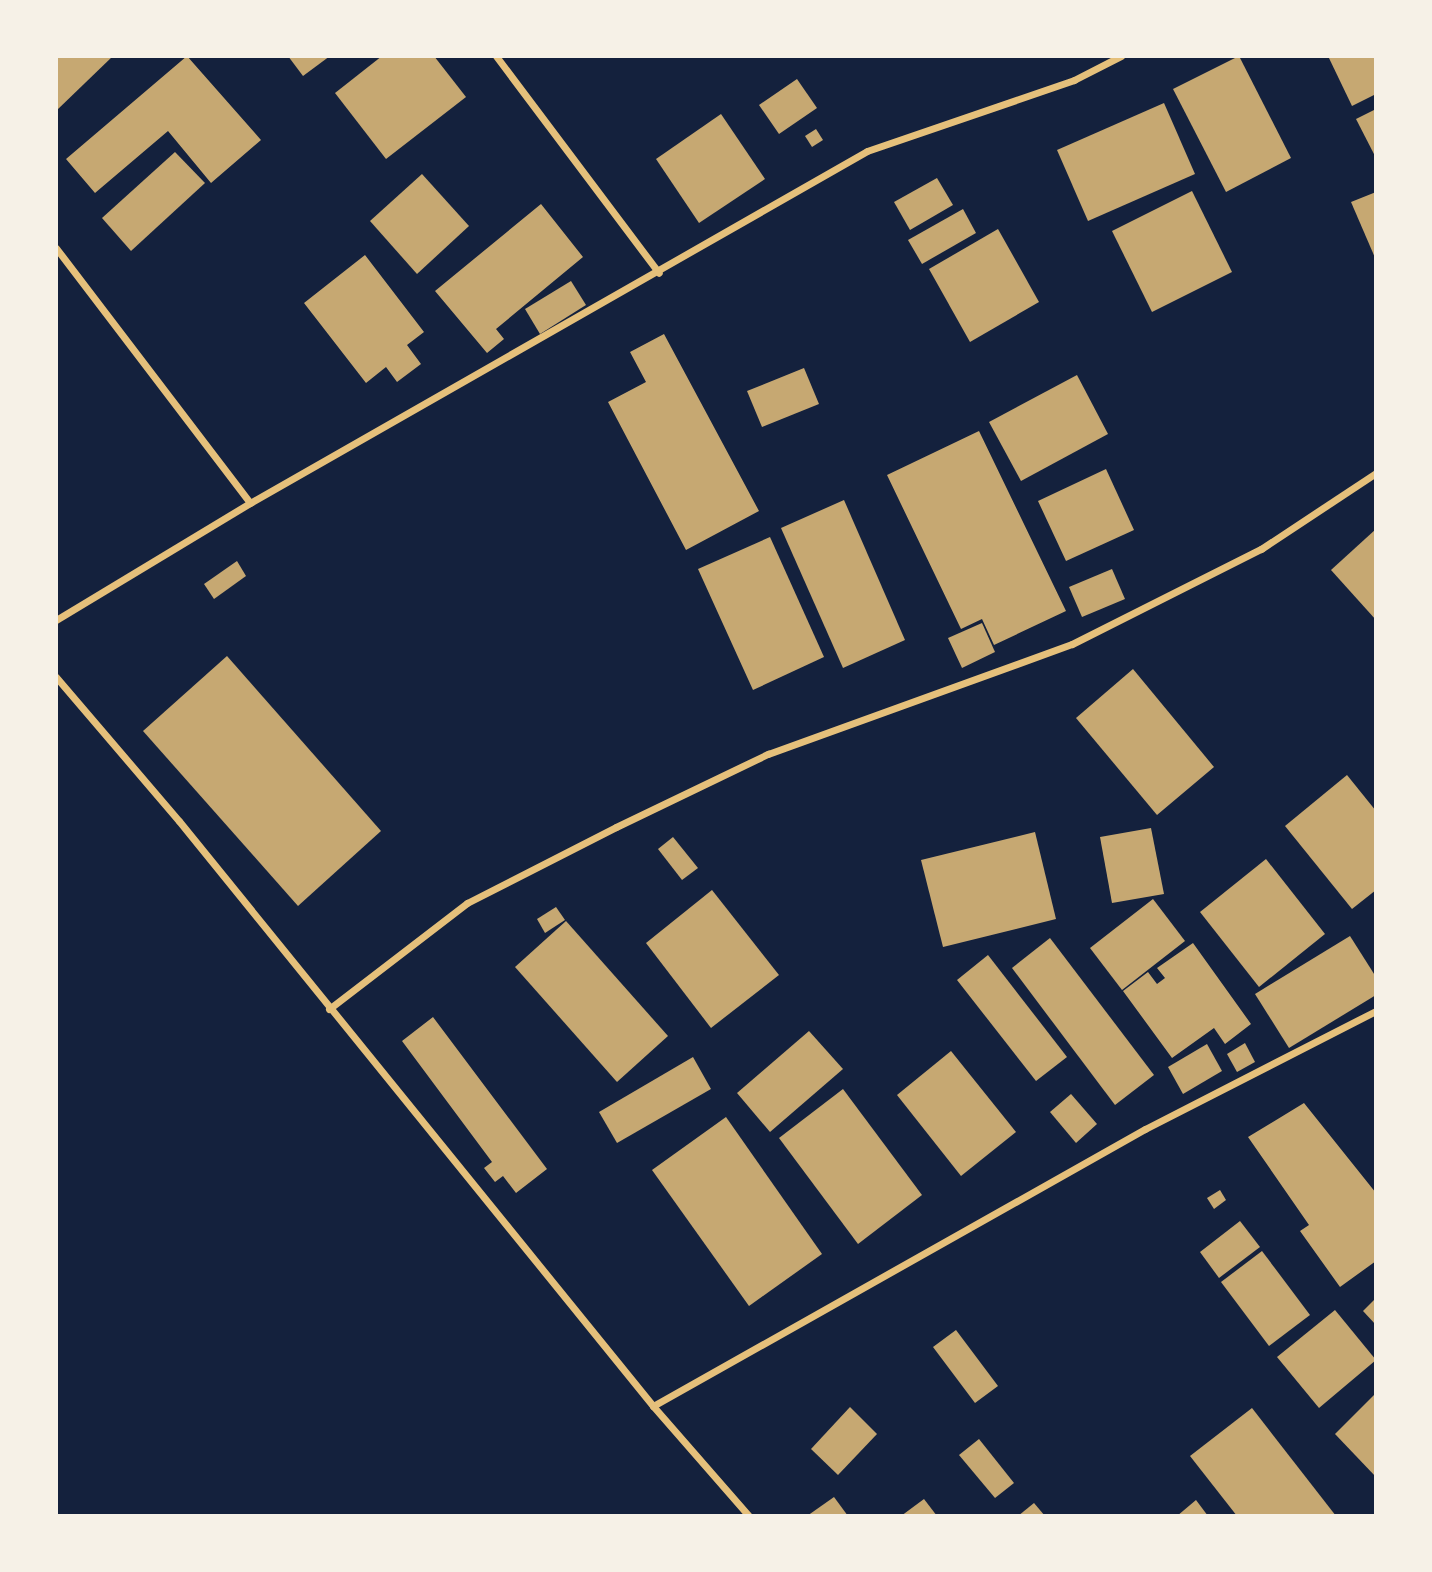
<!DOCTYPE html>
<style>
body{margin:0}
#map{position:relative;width:1432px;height:1572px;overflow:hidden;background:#14213d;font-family:"IBM Plex Serif",serif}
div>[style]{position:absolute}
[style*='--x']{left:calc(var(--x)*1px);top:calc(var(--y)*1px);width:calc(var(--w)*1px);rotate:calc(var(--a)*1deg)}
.building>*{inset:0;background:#c6a872}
.minor>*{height:7px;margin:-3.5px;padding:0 3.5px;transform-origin:3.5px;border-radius:3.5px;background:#e5c07b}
span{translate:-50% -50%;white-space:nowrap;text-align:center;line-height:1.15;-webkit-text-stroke:7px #f6f1e7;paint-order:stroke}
.frame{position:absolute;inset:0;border:58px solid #f6f1e7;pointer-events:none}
</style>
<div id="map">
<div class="building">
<i style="clip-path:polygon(56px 56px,113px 56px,56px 111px)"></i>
<i style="clip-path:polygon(187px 56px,261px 140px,211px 183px,168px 131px,95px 193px,66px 159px)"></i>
<i style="clip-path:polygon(288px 56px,330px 56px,303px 76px)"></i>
<i style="clip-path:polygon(382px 56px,434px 56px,466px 97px,386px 159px,335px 93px)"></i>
<i style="clip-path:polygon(1239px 56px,1291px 158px,1226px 192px,1173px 89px)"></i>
<i style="clip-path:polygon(1328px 56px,1376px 56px,1376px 94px,1352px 106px)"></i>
<i style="clip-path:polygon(797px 79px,817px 108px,779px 134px,759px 105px)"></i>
<i style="clip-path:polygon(1164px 103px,1195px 174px,1088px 221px,1057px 150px)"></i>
<i style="clip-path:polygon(1376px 109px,1376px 158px,1356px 119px)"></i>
<i style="clip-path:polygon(721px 114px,765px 179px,699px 223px,656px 159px)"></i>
<i style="clip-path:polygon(816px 129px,823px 140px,812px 147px,805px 136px)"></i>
<i style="clip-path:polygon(175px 152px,205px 183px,131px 251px,102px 218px)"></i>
<i style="clip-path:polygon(422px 174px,469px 226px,417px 274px,370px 221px)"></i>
<i style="clip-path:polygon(937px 178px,953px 205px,910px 230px,894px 202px)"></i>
<i style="clip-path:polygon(1192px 191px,1232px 272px,1152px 312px,1112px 231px)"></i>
<i style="clip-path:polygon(1376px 192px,1376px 260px,1351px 202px)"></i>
<i style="clip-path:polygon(541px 204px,583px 257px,496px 329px,504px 339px,487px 353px,435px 291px)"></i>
<i style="clip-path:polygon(963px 209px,976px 233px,922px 264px,908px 240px)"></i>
<i style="clip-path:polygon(998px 229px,1039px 302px,970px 342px,929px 269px)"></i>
<i style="clip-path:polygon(365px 255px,424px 332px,407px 345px,421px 364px,397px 382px,386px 367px,366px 383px,304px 303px)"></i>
<i style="clip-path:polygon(571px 281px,586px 305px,540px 334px,525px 309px)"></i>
<i style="clip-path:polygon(664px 334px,759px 511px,686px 550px,608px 402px,646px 382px,630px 352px)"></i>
<i style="clip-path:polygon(804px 368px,819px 404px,762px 427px,747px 391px)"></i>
<i style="clip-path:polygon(1077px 375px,1108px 434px,1021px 481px,989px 422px)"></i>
<i style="clip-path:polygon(979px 431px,1066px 611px,994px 645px,982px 619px,961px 629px,887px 475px)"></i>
<i style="clip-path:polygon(1106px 469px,1134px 530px,1066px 561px,1038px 501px)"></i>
<i style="clip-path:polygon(844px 500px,905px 640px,843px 668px,781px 528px)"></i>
<i style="clip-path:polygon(1376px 529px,1376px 620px,1331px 570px)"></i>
<i style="clip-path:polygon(770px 537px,824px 657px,753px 690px,698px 569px)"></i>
<i style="clip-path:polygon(237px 561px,246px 576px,214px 599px,204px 584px)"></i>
<i style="clip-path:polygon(1112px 569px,1125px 599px,1082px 617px,1069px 587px)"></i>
<i style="clip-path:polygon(982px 623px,995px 652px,962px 668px,948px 638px)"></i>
<i style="clip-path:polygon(227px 656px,381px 831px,298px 906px,143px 731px)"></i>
<i style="clip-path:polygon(1133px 669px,1214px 767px,1157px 815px,1076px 718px)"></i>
<i style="clip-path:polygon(1347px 775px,1376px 811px,1376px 890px,1352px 909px,1285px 826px)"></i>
<i style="clip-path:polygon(1151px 828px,1164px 894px,1112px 903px,1100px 837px)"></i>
<i style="clip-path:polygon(1035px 832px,1056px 919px,943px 947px,921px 860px)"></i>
<i style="clip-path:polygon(673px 837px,698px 868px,682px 880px,658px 849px)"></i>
<i style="clip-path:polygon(1266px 859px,1325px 934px,1259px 987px,1200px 912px)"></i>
<i style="clip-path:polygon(712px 890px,779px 975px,711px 1028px,646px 943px)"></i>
<i style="clip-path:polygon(1153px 899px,1185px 941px,1122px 990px,1090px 948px)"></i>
<i style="clip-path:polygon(556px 907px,565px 920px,545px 933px,537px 919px)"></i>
<i style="clip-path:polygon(566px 921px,668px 1036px,617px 1082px,515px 967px)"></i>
<i style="clip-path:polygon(1350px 936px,1376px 977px,1376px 995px,1289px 1048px,1255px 994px)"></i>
<i style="clip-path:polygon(1050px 938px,1154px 1075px,1115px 1105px,1012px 968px)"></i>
<i style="clip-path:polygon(1193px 943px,1251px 1024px,1225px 1044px,1214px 1028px,1172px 1058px,1123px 991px,1148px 972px,1157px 984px,1165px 978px,1157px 968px)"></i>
<i style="clip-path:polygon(988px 955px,1067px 1057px,1036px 1081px,957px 980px)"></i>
<i style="clip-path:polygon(433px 1017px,547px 1169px,516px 1193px,503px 1176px,495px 1182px,484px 1168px,492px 1162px,402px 1041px)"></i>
<i style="clip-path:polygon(809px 1031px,843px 1069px,770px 1132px,737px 1093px)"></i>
<i style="clip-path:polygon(1245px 1043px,1255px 1062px,1237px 1072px,1227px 1054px)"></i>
<i style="clip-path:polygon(1207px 1044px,1222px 1071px,1183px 1094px,1168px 1067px)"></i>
<i style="clip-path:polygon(951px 1051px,1016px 1132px,961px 1176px,897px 1095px)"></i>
<i style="clip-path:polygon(693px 1057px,711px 1089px,617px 1143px,599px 1112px)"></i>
<i style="clip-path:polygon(843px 1089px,922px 1195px,858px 1244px,779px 1138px)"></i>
<i style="clip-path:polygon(1071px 1094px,1097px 1124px,1076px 1143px,1050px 1112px)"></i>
<i style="clip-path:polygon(1304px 1103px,1376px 1193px,1376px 1261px,1340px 1287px,1300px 1231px,1309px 1225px,1248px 1137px)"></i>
<i style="clip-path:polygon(726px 1117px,822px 1254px,749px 1306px,652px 1170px)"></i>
<i style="clip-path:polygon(1220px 1190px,1226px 1200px,1214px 1209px,1207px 1198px)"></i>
<i style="clip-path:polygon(1240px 1221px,1260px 1247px,1219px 1278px,1200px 1252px)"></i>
<i style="clip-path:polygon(1262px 1251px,1310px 1315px,1269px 1346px,1221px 1282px)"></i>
<i style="clip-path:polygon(1376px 1298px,1376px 1325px,1363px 1311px)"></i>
<i style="clip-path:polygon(1335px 1310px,1376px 1360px,1319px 1408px,1277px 1357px)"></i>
<i style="clip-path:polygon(956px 1330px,998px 1386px,975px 1403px,933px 1347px)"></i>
<i style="clip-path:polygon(1376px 1393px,1376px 1477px,1335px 1434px)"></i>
<i style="clip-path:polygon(850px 1407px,877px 1434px,838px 1475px,811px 1449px)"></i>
<i style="clip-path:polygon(1252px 1408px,1336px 1516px,1237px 1516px,1190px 1456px)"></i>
<i style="clip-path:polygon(979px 1439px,1014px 1483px,995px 1498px,959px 1455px)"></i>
<i style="clip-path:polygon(834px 1497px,848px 1516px,807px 1516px)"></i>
<i style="clip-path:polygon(924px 1499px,937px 1516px,901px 1516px)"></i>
<i style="clip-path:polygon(1196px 1500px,1208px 1516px,1177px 1516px)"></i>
<i style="clip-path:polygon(1034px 1503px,1045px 1516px,1018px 1516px)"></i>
</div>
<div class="minor">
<i style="--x:496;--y:56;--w:271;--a:53.1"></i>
<i style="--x:56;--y:248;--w:320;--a:52.7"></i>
<i style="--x:56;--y:620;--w:227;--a:-31.1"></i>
<i style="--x:250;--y:503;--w:710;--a:-29.7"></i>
<i style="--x:867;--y:151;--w:219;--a:-18.9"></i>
<i style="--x:1074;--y:80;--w:53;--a:-27.1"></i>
<i style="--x:56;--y:677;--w:189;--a:49.5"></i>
<i style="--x:179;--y:821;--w:753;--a:50.98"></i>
<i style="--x:653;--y:1406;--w:146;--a:48.9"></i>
<i style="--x:329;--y:1009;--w:174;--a:-37.5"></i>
<i style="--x:467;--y:903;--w:167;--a:-27"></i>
<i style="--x:616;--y:827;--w:169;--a:-25.7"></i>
<i style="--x:768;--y:754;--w:323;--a:-19.9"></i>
<i style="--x:1072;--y:644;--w:212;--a:-26.7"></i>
<i style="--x:1261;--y:549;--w:138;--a:-33.5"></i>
<i style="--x:653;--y:1406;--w:565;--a:-29.38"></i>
<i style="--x:1145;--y:1129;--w:259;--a:-27.1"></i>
</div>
<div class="frame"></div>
</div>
